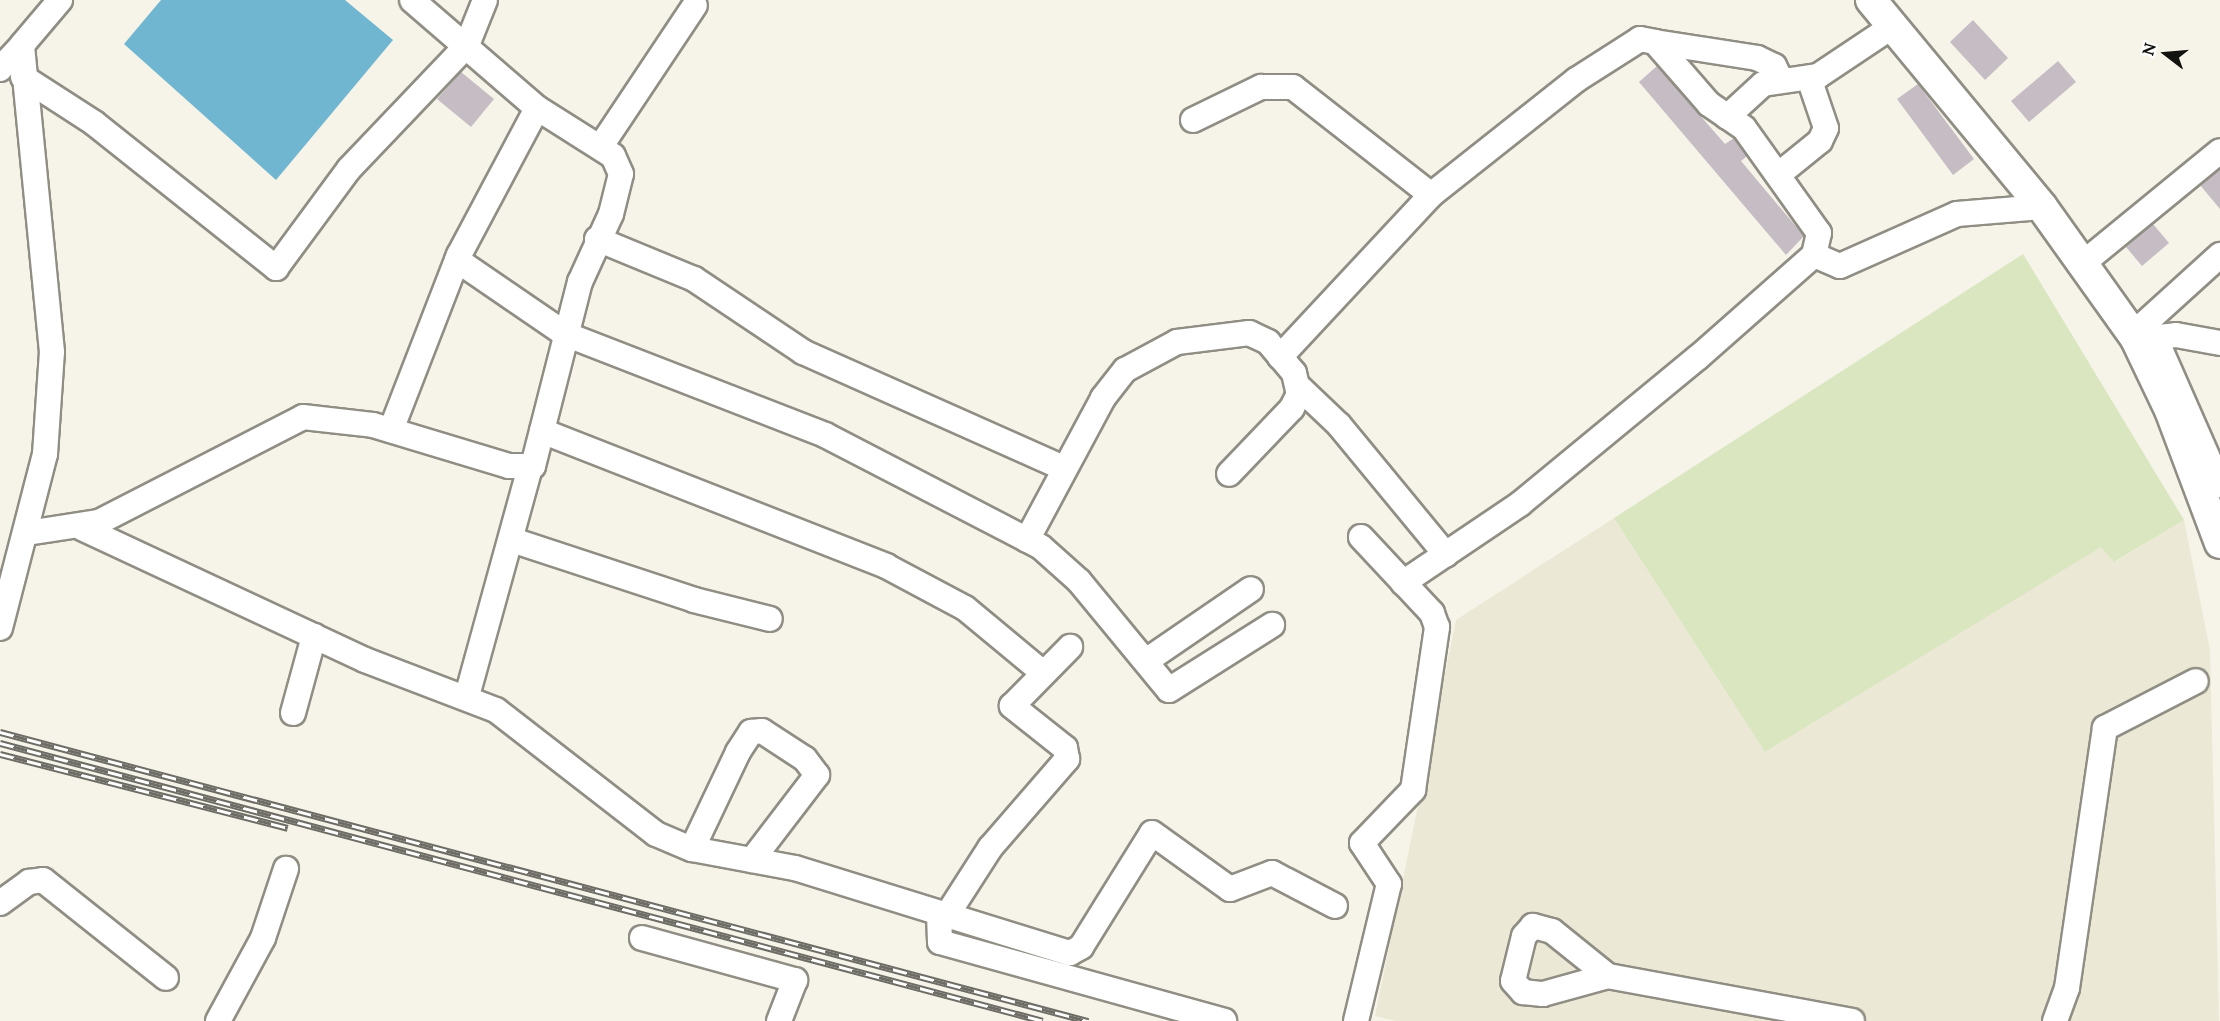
<!DOCTYPE html>
<style>
body{margin:0}
#map{position:relative;width:2220px;height:1021px;overflow:hidden;background:#f6f4e9;font-family:Lora,serif}
div>[style]{position:absolute}
[style*='--x']{left:calc(var(--x)*1px);top:calc(var(--y)*1px);width:calc(var(--w)*1px);rotate:calc(var(--a)*1deg)}
.built>*{inset:0;background:#ebe8d5}
.green>*{inset:0;background:#d9e6c0}
.water>*{inset:0;background:#71b6d0}
.building>*{inset:0;background:#c5bcc4}
.roads{filter:drop-shadow(2px 0 #908e84) drop-shadow(-2px 0 #908e84) drop-shadow(0 2px #908e84) drop-shadow(0 -2px #908e84)}
.minor>*{height:24px;margin:-12px;padding:0 12px;transform-origin:12px;border-radius:12px;background:#fff}
.major>*{height:30px;margin:-15px;padding:0 15px;transform-origin:15px;border-radius:15px;background:#fff}
.rail>*{height:7px;margin-top:-3.5px;transform-origin:0;background:repeating-linear-gradient(90deg,#fff 0 14px,#6d6c65 0 28px);box-sizing:border-box;border-block:2px solid #6d6c65}
span{translate:-50% -50%;white-space:nowrap;text-align:center;line-height:1.15;-webkit-text-stroke:4.5px #fff;paint-order:stroke}
.north{position:absolute;left:2136px;top:24px;width:60px;height:60px;-webkit-text-stroke:4px #fff;paint-order:stroke;rotate:286deg;font-size:16px;font-weight:700;line-height:24px;text-align:center;color:#12120e}
.north::after{content:'';display:block;margin:auto;width:21px;height:27px;background:#12120e;clip-path:polygon(50% 0,100% 100%,50% 72%,0 100%)}
</style>
<div id="map">
<div class="built">
<i style="clip-path:polygon(1614px 518px,1765px 752px,2101px 546px,2115px 562px,2184px 520px,2210px 650px,2219px 1021px,1396px 1021px,1375px 1016px,1456px 620px)"></i>
</div>
<div class="green">
<i style="clip-path:polygon(2023px 254px,2184px 520px,2114px 562px,2101px 547px,1765px 752px,1614px 518px)"></i>
</div>
<div class="water">
<i style="clip-path:polygon(161px 0,345px 0,393px 40px,276px 180px,124px 44px)"></i>
</div>
<div class="building">
<i style="clip-path:polygon(1973px 20px,2008px 58px,1985px 80px,1950px 42px)"></i>
<i style="clip-path:polygon(2058px 61px,2076px 82px,2029px 122px,2011px 101px)"></i>
<i style="clip-path:polygon(1657px 66px,1725px 144px,1734px 138px,1747px 156px,1741px 161px,1804px 236px,1786px 255px,1639px 82px)"></i>
<i style="clip-path:polygon(461px 72px,494px 99px,471px 127px,437px 99px)"></i>
<i style="clip-path:polygon(1918px 84px,1974px 159px,1953px 175px,1897px 99px)"></i>
<i style="clip-path:polygon(2220px 169px,2220px 209px,2200px 185px)"></i>
<i style="clip-path:polygon(2153px 224px,2169px 243px,2142px 266px,2126px 247px)"></i>
</div>
<div class="roads">
<div class="minor">
<i style="--x:1655;--y:42;--w:103;--a:8.9"></i>
<i style="--x:1757;--y:58;--w:19;--a:25"></i>
<i style="--x:1774;--y:66;--w:16;--a:63"></i>
<i style="--x:0;--y:69;--w:33;--a:-47"></i>
<i style="--x:23;--y:77;--w:85;--a:32.9"></i>
<i style="--x:94;--y:123;--w:233;--a:38.5"></i>
<i style="--x:276;--y:268;--w:123;--a:-53.6"></i>
<i style="--x:349;--y:169;--w:171;--a:-46.4"></i>
<i style="--x:467;--y:45;--w:48;--a:-68.2"></i>
<i style="--x:1727;--y:117;--w:49;--a:-42.5"></i>
<i style="--x:1763;--y:84;--w:56;--a:-8.3"></i>
<i style="--x:1818;--y:76;--w:90;--a:-33.7"></i>
<i style="--x:1193;--y:120;--w:76;--a:-25.9"></i>
<i style="--x:1261;--y:87;--w:32;--a:0"></i>
<i style="--x:1293;--y:87;--w:175;--a:38"></i>
<i style="--x:601;--y:146;--w:169;--a:-56.3"></i>
<i style="--x:1778;--y:175;--w:54;--a:-39"></i>
<i style="--x:1820;--y:141;--w:14;--a:-65"></i>
<i style="--x:1826;--y:128;--w:53;--a:-108.8"></i>
<i style="--x:597;--y:239;--w:105;--a:22.4"></i>
<i style="--x:694;--y:279;--w:131;--a:33.8"></i>
<i style="--x:803;--y:352;--w:286;--a:24"></i>
<i style="--x:1814;--y:255;--w:28;--a:23"></i>
<i style="--x:1840;--y:266;--w:128;--a:-24"></i>
<i style="--x:1957;--y:214;--w:85;--a:-4.7"></i>
<i style="--x:457;--y:260;--w:131;--a:34.4"></i>
<i style="--x:565;--y:334;--w:279;--a:21.2"></i>
<i style="--x:825;--y:435;--w:243;--a:27.4"></i>
<i style="--x:1041;--y:547;--w:51;--a:41.8"></i>
<i style="--x:1079;--y:581;--w:141;--a:50.5"></i>
<i style="--x:1169;--y:690;--w:122;--a:-32.3"></i>
<i style="--x:2082;--y:264;--w:178;--a:-39.3"></i>
<i style="--x:2133;--y:334;--w:118;--a:-42.2"></i>
<i style="--x:2154;--y:335;--w:164;--a:66.3"></i>
<i style="--x:2139;--y:339;--w:37;--a:-6"></i>
<i style="--x:2176;--y:335;--w:45;--a:10.3"></i>
<i style="--x:1280;--y:357;--w:221;--a:-47"></i>
<i style="--x:1431;--y:195;--w:185;--a:-38.4"></i>
<i style="--x:1576;--y:80;--w:76;--a:-32.6"></i>
<i style="--x:1640;--y:39;--w:15;--a:11"></i>
<i style="--x:1655;--y:42;--w:82;--a:48.9"></i>
<i style="--x:1709;--y:104;--w:42;--a:34.4"></i>
<i style="--x:1744;--y:128;--w:129;--a:54.5"></i>
<i style="--x:1819;--y:233;--w:23;--a:103"></i>
<i style="--x:1814;--y:255;--w:156;--a:138.6"></i>
<i style="--x:1697;--y:358;--w:229;--a:140.5"></i>
<i style="--x:1520;--y:504;--w:141;--a:146"></i>
<i style="--x:1299;--y:387;--w:55;--a:43.5"></i>
<i style="--x:1339;--y:425;--w:168;--a:50.5"></i>
<i style="--x:391;--y:430;--w:188;--a:-68.8"></i>
<i style="--x:459;--y:255;--w:166;--a:-62"></i>
<i style="--x:542;--y:431;--w:370;--a:21.4"></i>
<i style="--x:886;--y:566;--w:89;--a:28"></i>
<i style="--x:965;--y:608;--w:100;--a:39.7"></i>
<i style="--x:82;--y:528;--w:312;--a:25"></i>
<i style="--x:365;--y:660;--w:140;--a:20.9"></i>
<i style="--x:496;--y:710;--w:202;--a:37.8"></i>
<i style="--x:656;--y:834;--w:39;--a:23"></i>
<i style="--x:692;--y:849;--w:105;--a:10.5"></i>
<i style="--x:795;--y:868;--w:288;--a:17.2"></i>
<i style="--x:1070;--y:953;--w:13;--a:-29"></i>
<i style="--x:1081;--y:947;--w:134;--a:-58.1"></i>
<i style="--x:1152;--y:833;--w:96;--a:35.7"></i>
<i style="--x:1230;--y:889;--w:45;--a:-20.9"></i>
<i style="--x:1272;--y:873;--w:71;--a:27.6"></i>
<i style="--x:27;--y:533;--w:73;--a:-8.7"></i>
<i style="--x:99;--y:522;--w:229;--a:-27.2"></i>
<i style="--x:303;--y:417;--w:70;--a:6.5"></i>
<i style="--x:373;--y:425;--w:142;--a:16.8"></i>
<i style="--x:509;--y:466;--w:24;--a:0"></i>
<i style="--x:533;--y:466;--w:190;--a:-75.7"></i>
<i style="--x:580;--y:282;--w:75;--a:-65.5"></i>
<i style="--x:611;--y:214;--w:41;--a:-76"></i>
<i style="--x:621;--y:174;--w:20;--a:-114"></i>
<i style="--x:613;--y:156;--w:90;--a:-147.7"></i>
<i style="--x:537;--y:108;--w:165;--a:-139.2"></i>
<i style="--x:512;--y:540;--w:192;--a:18.2"></i>
<i style="--x:694;--y:600;--w:78;--a:14"></i>
<i style="--x:1027;--y:540;--w:161;--a:-61.8"></i>
<i style="--x:1103;--y:398;--w:36;--a:-52"></i>
<i style="--x:1125;--y:370;--w:59;--a:-28.3"></i>
<i style="--x:1177;--y:342;--w:73;--a:-7.1"></i>
<i style="--x:1249;--y:333;--w:21;--a:25"></i>
<i style="--x:1268;--y:342;--w:40;--a:50"></i>
<i style="--x:1294;--y:373;--w:22;--a:77"></i>
<i style="--x:1299;--y:394;--w:16;--a:117"></i>
<i style="--x:1292;--y:408;--w:91;--a:133.7"></i>
<i style="--x:0;--y:628;--w:180;--a:-75.5"></i>
<i style="--x:45;--y:454;--w:102;--a:-86.1"></i>
<i style="--x:52;--y:352;--w:308;--a:-95.6"></i>
<i style="--x:22;--y:45;--w:59;--a:-49.8"></i>
<i style="--x:1146;--y:661;--w:127;--a:-34.4"></i>
<i style="--x:467;--y:696;--w:238;--a:-74.6"></i>
<i style="--x:293;--y:713;--w:80;--a:-74.7"></i>
<i style="--x:692;--y:849;--w:107;--a:-64.6"></i>
<i style="--x:738;--y:752;--w:24;--a:-57"></i>
<i style="--x:751;--y:732;--w:11;--a:-5"></i>
<i style="--x:762;--y:731;--w:51;--a:33.1"></i>
<i style="--x:805;--y:759;--w:20;--a:53"></i>
<i style="--x:817;--y:775;--w:107;--a:127.4"></i>
<i style="--x:0;--y:903;--w:36;--a:-36"></i>
<i style="--x:29;--y:882;--w:14;--a:-8"></i>
<i style="--x:43;--y:880;--w:157;--a:38.5"></i>
<i style="--x:939;--y:913;--w:29;--a:88"></i>
<i style="--x:940;--y:942;--w:295;--a:15.5"></i>
<i style="--x:947;--y:915;--w:80;--a:-57.3"></i>
<i style="--x:990;--y:848;--w:118;--a:-49.1"></i>
<i style="--x:1067;--y:759;--w:11;--a:-100"></i>
<i style="--x:1065;--y:748;--w:68;--a:-141.6"></i>
<i style="--x:1012;--y:706;--w:83;--a:-45.5"></i>
<i style="--x:642;--y:938;--w:159;--a:15.4"></i>
<i style="--x:795;--y:980;--w:44;--a:111.3"></i>
<i style="--x:1608;--y:976;--w:72;--a:-141.2"></i>
<i style="--x:1552;--y:931;--w:20;--a:-165"></i>
<i style="--x:1533;--y:926;--w:13;--a:132"></i>
<i style="--x:1524;--y:936;--w:46;--a:103.7"></i>
<i style="--x:1513;--y:981;--w:15;--a:48"></i>
<i style="--x:1523;--y:992;--w:20;--a:6"></i>
<i style="--x:1543;--y:994;--w:67;--a:-15.5"></i>
<i style="--x:1608;--y:976;--w:248;--a:10.4"></i>
<i style="--x:218;--y:1021;--w:94;--a:-61.5"></i>
<i style="--x:263;--y:938;--w:73;--a:-71.6"></i>
<i style="--x:1356;--y:1021;--w:141;--a:-76.5"></i>
<i style="--x:1389;--y:884;--w:49;--a:-123.4"></i>
<i style="--x:1362;--y:843;--w:74;--a:-46.1"></i>
<i style="--x:1413;--y:790;--w:165;--a:-81.6"></i>
<i style="--x:1437;--y:627;--w:15;--a:-110"></i>
<i style="--x:1432;--y:613;--w:104;--a:-133.1"></i>
<i style="--x:2055;--y:1021;--w:35;--a:-70"></i>
<i style="--x:2067;--y:988;--w:263;--a:-81.7"></i>
<i style="--x:2105;--y:728;--w:102;--a:-27.3"></i>
</div>
<div class="major">
<i style="--x:1871;--y:0;--w:268;--a:50.4"></i>
<i style="--x:2042;--y:207;--w:162;--a:54.5"></i>
<i style="--x:2136;--y:339;--w:79;--a:64.4"></i>
<i style="--x:2170;--y:410;--w:142;--a:69.4"></i>
</div>
</div>
<div class="rail">
<i style="--x:0;--y:732;--w:1126;--a:14.88"></i>
<i style="--x:0;--y:743;--w:1079;--a:14.92"></i>
<i style="--x:0;--y:754;--w:297;--a:14.4"></i>
</div>
<div class="north">N</div>
</div>
